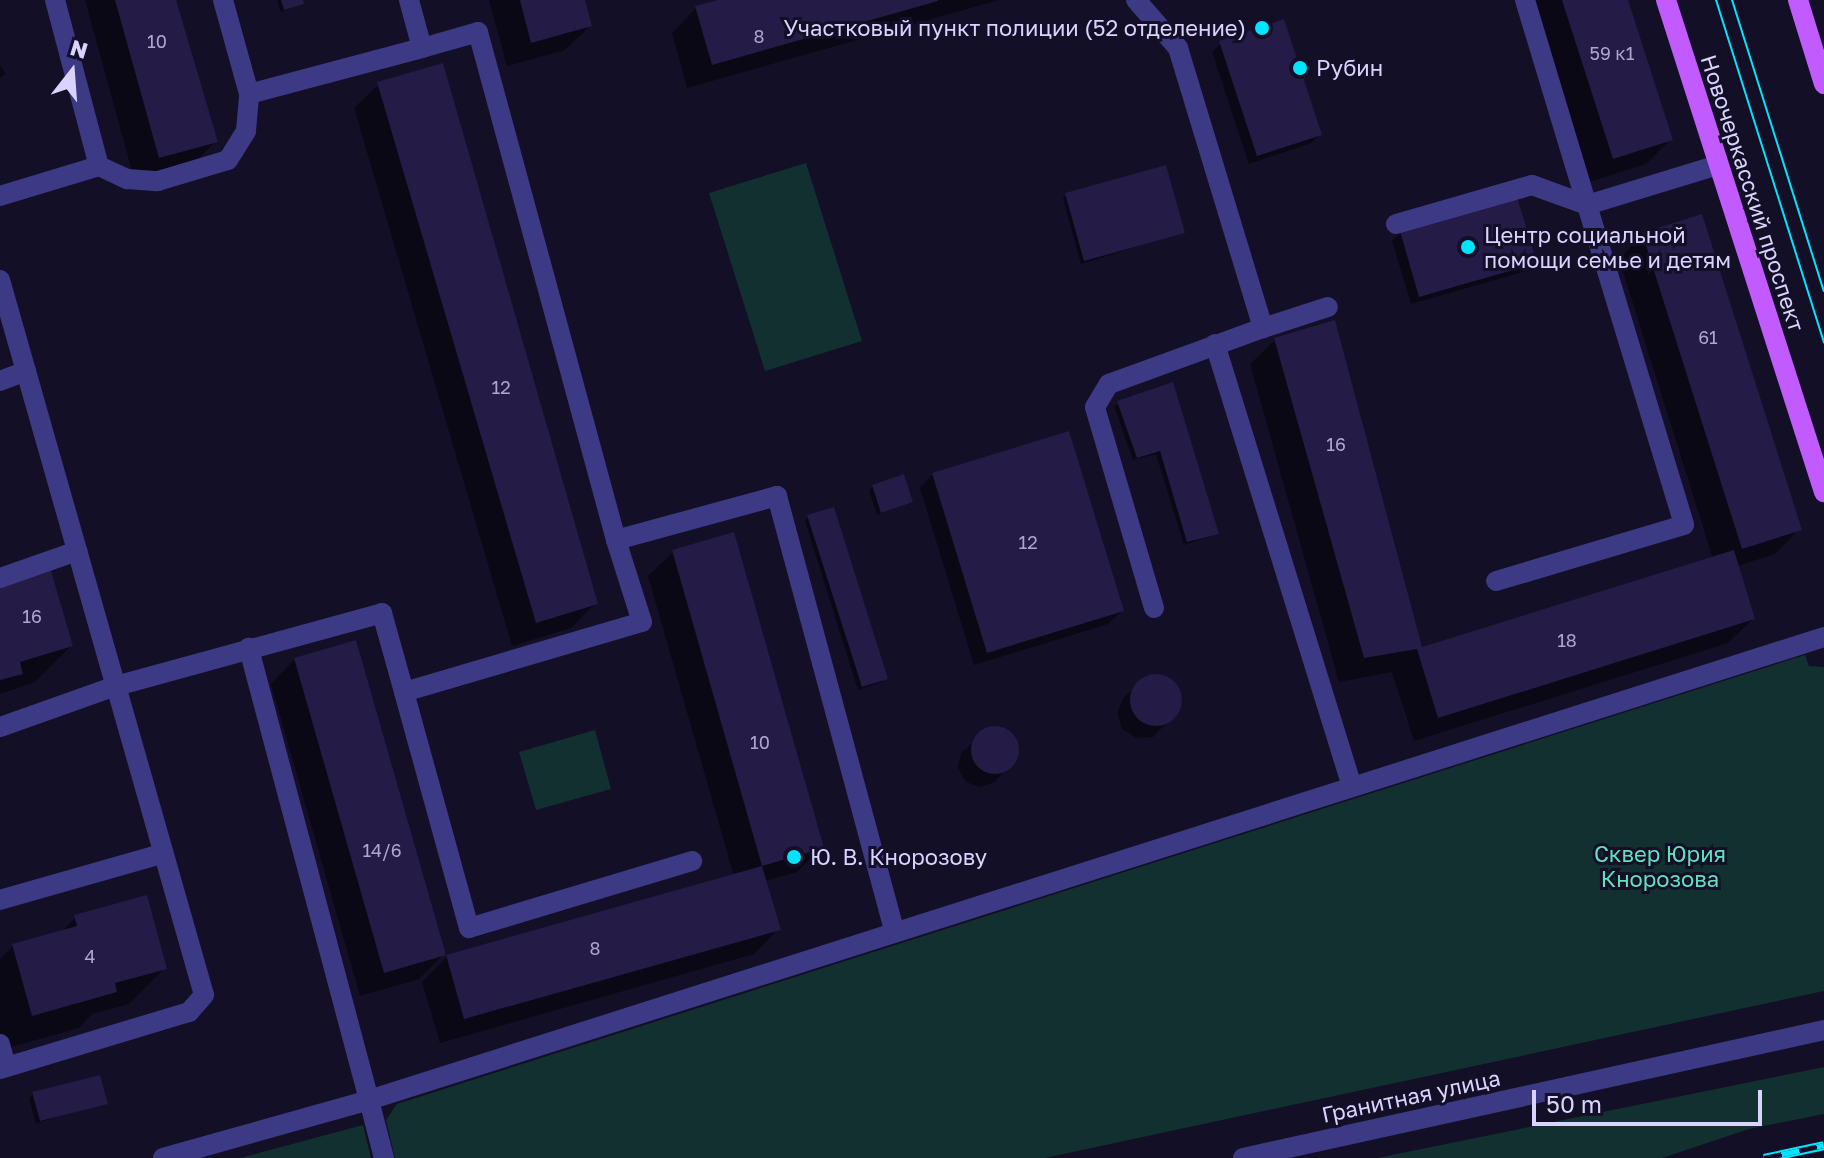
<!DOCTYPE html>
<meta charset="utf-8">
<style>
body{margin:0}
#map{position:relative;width:1824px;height:1158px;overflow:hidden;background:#130f26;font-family:"Golos Text",sans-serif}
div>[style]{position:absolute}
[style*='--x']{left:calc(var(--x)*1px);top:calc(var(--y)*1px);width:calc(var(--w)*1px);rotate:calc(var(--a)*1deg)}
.green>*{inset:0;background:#12302f}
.shadow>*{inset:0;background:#0007}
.building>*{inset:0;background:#241b47}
.round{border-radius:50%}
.minor>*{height:20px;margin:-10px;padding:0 10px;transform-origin:10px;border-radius:10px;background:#3d3a85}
.major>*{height:20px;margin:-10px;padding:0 10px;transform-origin:10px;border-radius:10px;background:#c25bff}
.tram>*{height:2px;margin:-1px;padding:0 1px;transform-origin:1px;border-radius:1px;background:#00e5ff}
.rail>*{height:9px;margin-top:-4.5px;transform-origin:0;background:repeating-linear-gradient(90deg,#130f26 0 18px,#00e5ff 0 36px);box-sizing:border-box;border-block:2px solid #00e5ff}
.dots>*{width:22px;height:22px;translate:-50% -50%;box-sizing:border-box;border:4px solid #130f26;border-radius:50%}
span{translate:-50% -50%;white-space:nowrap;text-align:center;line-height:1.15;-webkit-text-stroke:6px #130f26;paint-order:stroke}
.number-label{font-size:18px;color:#aca6d1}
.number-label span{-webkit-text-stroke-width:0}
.poi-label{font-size:22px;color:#d9d4ff}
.right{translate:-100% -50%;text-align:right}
.left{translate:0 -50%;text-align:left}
.street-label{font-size:22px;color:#d9d4ff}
.park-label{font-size:22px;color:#5fe0c0}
.north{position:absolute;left:32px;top:32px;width:80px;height:80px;-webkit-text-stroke:6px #130f26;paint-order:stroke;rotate:17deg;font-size:22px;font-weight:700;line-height:32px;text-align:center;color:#d9d4ff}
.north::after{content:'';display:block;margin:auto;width:28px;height:36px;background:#d9d4ff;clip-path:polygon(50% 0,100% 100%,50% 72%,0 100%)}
.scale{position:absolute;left:1532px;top:1090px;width:230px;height:36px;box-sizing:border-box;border:4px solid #d9d4ff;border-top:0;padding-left:10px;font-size:24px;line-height:28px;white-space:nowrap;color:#d9d4ff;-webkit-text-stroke:6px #130f26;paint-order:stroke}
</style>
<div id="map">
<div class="green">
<i style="clip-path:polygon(806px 163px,862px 341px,765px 371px,709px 193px)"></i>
<i style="clip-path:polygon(1805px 655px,1809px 666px,1824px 667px,1824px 991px,1045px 1158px,395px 1158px,386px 1120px,397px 1104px)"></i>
<i style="clip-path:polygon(595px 730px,611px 789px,536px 810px,519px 752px)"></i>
<i style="clip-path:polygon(1824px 1067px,1824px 1114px,1749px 1129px,1662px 1158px,1377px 1158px)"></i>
<i style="clip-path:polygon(363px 1125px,371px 1158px,240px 1158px)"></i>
</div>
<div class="shadow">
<i style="clip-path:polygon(85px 0,174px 0,215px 142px,191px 166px,135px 182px)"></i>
<i style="clip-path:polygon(277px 0,301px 0,302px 3px,281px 12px)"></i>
<i style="clip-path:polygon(489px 0,583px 0,590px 26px,565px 50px,507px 66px)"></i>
<i style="clip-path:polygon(726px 0,999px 0,687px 88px,672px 33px,696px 8px)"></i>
<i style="clip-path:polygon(1530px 0,1626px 0,1671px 139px,1646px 164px,1589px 182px)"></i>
<i style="clip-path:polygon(1221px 43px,1320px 134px,1311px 143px,1249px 164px,1212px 52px)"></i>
<i style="clip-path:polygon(0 65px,6px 74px,0 78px)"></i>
<i style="clip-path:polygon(379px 84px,596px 603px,571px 628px,512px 646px,354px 108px)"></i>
<i style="clip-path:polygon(1066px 195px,1183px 232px,1081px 264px,1063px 199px)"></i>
<i style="clip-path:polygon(1401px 233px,1534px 263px,1526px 271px,1411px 304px,1392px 241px)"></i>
<i style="clip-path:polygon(1643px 235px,1799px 529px,1775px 554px,1737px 566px,1753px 619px,1728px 643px,1414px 741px,1392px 672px,1339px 682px,1250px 364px,1275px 340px,1421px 650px,1713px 559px,1619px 259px)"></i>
<i style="clip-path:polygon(1172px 384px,1217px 534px,1184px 545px,1156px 454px,1133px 460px,1114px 406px)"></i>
<i style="clip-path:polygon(933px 474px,1122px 611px,1108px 624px,974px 665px,920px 488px)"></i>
<i style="clip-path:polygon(873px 486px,911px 502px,877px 515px,869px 490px)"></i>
<i style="clip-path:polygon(808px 517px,886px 678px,882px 682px,858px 690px,805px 521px)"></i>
<i style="clip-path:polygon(673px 552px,822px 847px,797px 872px,765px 881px,778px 929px,754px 954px,440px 1043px,422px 982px,447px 957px,734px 876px,648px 576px)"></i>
<i style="clip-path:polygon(0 588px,71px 646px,35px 682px,0 694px)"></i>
<i style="clip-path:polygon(295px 659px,443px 955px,419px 979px,360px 996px,271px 684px)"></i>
<i style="clip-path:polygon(1154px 675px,1170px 680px,1180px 693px,1179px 710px,1153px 737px,1136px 738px,1122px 729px,1117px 712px,1124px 697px)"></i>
<i style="clip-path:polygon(988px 728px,1003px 728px,1015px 738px,1018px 754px,995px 782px,980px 787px,966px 782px,958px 768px,961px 753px)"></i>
<i style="clip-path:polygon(76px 917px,165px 968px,129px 1004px,92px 1014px,79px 1028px,0 1050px,0 959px,13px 946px,60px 933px)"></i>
<i style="clip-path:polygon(33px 1094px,106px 1103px,36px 1123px,29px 1098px)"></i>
</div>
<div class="building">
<i style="clip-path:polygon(115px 0,176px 0,218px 142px,159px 158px)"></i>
<i style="clip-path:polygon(281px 0,303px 0,304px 4px,284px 10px)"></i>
<i style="clip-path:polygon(520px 0,585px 0,592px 26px,531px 43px)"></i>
<i style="clip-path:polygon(718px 0,938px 0,938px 1px,712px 65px,695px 6px)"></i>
<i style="clip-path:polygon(1562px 0,1628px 0,1673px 140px,1613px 159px)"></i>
<i style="clip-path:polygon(1284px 19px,1322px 135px,1257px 156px,1219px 41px)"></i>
<i style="clip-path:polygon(443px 63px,598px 604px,536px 623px,377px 82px)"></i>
<i style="clip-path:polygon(1166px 165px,1185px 233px,1084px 261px,1065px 193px)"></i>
<i style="clip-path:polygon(1517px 197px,1537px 263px,1419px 297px,1400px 231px)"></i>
<i style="clip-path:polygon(1702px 214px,1802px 530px,1742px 549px,1642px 233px)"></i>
<i style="clip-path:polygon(1335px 320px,1422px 647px,1734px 550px,1755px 619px,1438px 718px,1417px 649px,1364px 658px,1274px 338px)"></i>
<i style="clip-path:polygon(1173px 382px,1219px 534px,1187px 542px,1160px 451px,1137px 458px,1117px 401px)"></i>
<i style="clip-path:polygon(1069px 431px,1124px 611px,987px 653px,932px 473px)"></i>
<i style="clip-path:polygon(904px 474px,913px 502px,881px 513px,872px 485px)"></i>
<i style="clip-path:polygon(834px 507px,888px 679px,862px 687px,807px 515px)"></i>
<i style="clip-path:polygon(734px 532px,824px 848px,762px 866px,672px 550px)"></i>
<i style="clip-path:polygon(51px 571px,73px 646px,20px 662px,23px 674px,0 680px,0 586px)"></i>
<i style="clip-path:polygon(356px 640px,446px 955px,384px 973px,294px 658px)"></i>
<i class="round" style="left:1130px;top:674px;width:52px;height:52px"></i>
<i class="round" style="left:971px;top:726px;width:48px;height:48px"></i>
<i style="clip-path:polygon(762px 866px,781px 930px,464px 1019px,446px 955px)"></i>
<i style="clip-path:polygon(147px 895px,167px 969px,115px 983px,117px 992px,32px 1016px,12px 944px,77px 926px,74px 915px)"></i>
<i style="clip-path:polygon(100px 1075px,108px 1104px,40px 1121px,32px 1092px)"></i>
</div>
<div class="minor">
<i style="--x:55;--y:0;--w:172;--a:75.2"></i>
<i style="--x:223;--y:0;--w:98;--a:74.5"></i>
<i style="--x:1136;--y:0;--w:64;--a:48.8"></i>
<i style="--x:1178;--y:48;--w:293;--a:73.1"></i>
<i style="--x:1263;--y:328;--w:68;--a:-17.9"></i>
<i style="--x:1525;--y:0;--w:214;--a:73.2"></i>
<i style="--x:1587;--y:205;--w:137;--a:-17"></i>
<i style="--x:422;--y:48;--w:58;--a:-15.9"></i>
<i style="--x:478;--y:32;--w:526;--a:74.8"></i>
<i style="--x:616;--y:540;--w:167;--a:-15.3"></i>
<i style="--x:777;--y:496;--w:452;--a:74.9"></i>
<i style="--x:0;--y:196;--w:103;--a:-16.9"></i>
<i style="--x:99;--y:166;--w:31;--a:25"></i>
<i style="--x:127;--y:179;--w:31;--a:4"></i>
<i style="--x:158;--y:181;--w:73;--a:-16.7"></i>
<i style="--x:228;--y:160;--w:34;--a:-58"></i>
<i style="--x:246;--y:131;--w:37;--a:-85"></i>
<i style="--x:249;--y:94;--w:179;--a:-14.9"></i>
<i style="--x:422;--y:48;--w:50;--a:-105.2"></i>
<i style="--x:1396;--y:224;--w:141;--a:-16"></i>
<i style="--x:1532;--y:185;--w:59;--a:20"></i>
<i style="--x:1587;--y:205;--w:334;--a:73.1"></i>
<i style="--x:1684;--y:525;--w:196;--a:163.4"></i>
<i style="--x:0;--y:280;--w:422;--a:74.1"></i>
<i style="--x:116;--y:686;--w:276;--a:-15.3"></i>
<i style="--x:382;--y:613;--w:82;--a:74.4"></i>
<i style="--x:404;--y:692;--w:248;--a:-16.4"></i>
<i style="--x:642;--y:622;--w:86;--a:-107.6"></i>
<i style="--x:1215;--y:344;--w:461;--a:72.8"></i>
<i style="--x:0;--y:381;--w:28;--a:-21"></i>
<i style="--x:0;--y:578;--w:82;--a:-19.3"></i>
<i style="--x:1154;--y:608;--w:209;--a:-106.4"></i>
<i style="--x:1095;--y:407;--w:27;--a:-59"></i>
<i style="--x:1109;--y:384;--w:164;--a:-20"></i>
<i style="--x:404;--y:692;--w:245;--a:74.6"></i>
<i style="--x:469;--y:928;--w:233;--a:-16.7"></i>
<i style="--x:0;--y:727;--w:123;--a:-19.5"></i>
<i style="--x:116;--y:686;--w:321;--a:74.1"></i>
<i style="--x:204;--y:995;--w:23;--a:131"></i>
<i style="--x:189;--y:1012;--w:197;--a:163.2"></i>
<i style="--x:0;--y:900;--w:168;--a:-15.9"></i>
<i style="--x:0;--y:1044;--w:23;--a:75"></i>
<i style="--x:163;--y:1158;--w:214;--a:-15.7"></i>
<i style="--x:369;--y:1100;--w:468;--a:-104.9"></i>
<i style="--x:384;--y:1158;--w:60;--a:-104.5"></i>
<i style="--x:369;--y:1100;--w:1527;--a:-17.65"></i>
<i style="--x:1243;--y:1158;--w:595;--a:-12.42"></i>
</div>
<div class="major">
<i style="--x:1666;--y:0;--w:517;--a:72.2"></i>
<i style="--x:1798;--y:0;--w:88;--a:72.8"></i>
</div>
<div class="tram">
<i style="--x:1716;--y:0;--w:359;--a:72.5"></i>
<i style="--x:1732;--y:0;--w:305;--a:72.5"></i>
</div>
<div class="rail">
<i style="--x:1764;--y:1158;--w:61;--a:-12.2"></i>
</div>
<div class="dots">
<i style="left:1262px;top:28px;background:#00e5ff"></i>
<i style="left:1300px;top:68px;background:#00e5ff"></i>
<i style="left:1468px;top:247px;background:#00e5ff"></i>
<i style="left:794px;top:857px;background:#00e5ff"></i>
</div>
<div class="number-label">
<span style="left:759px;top:36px">8</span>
<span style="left:157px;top:41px">10</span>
<span style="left:1612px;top:53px">59 к1</span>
<span style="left:1708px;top:337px">61</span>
<span style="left:501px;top:387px">12</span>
<span style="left:1336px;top:444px">16</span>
<span style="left:1028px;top:542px">12</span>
<span style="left:32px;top:616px">16</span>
<span style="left:1567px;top:640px">18</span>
<span style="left:760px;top:742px">10</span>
<span style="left:382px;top:850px">14/6</span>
<span style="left:595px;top:948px">8</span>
<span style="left:90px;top:956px">4</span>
</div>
<div class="poi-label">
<span class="right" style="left:1246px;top:28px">Участковый пункт полиции (52 отделение)</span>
<span class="left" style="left:1316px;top:68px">Рубин</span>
<span class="left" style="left:1484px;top:247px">Центр социальной<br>помощи семье и детям</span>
<span class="left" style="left:810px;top:857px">Ю. В. Кнорозову</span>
</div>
<div class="street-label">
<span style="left:1753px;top:193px;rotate:72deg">Новочеркасский проспект</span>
<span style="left:1411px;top:1096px;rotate:-12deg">Гранитная улица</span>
</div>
<div class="park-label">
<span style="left:1660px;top:866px">Сквер Юрия<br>Кнорозова</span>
</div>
<div class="north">N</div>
<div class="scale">50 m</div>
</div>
